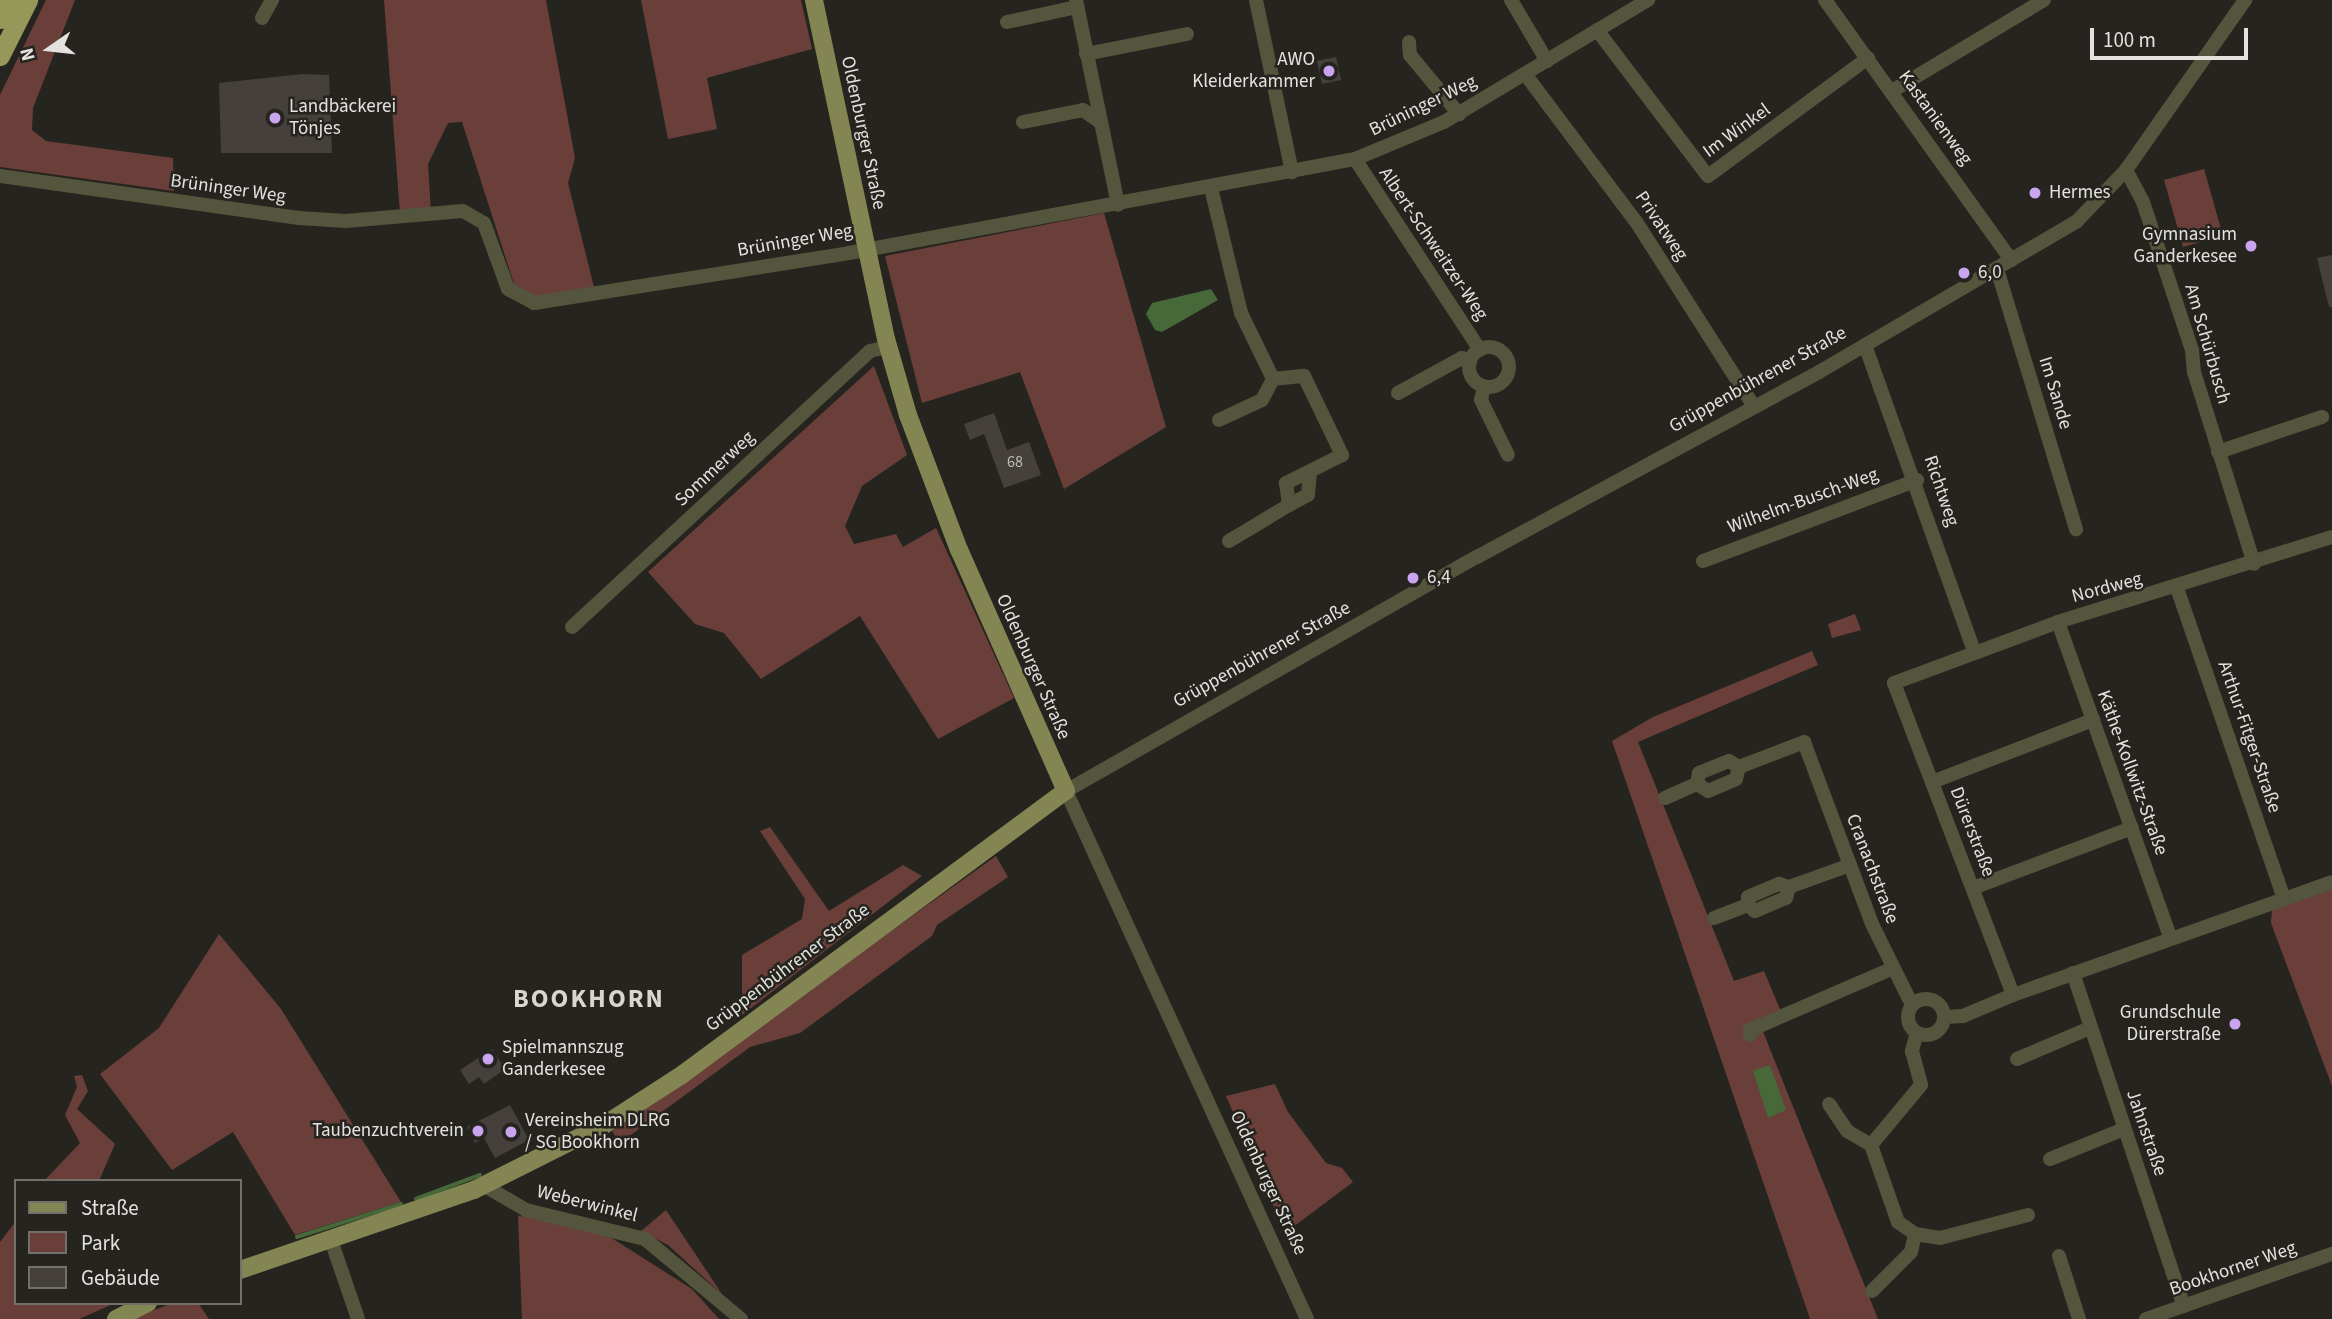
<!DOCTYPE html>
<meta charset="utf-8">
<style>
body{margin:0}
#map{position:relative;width:2332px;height:1319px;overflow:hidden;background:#26241f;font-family:"Source Sans 3",sans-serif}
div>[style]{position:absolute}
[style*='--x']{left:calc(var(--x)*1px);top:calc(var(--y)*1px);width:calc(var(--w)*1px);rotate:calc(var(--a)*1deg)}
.green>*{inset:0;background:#6a3f3a}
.water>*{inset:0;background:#476939}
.stream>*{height:3.5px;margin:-1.75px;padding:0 1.75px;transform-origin:1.75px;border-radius:1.75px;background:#476939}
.building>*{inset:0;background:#46403d}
.minor>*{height:14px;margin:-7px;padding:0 7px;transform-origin:7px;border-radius:7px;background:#54553d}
.minor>.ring{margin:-7px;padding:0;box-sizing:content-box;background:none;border:14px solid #54553d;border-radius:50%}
.major>*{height:18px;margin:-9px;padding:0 9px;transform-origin:9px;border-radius:9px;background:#838552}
.highway>*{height:19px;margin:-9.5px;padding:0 9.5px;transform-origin:9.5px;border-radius:9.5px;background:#96985a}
.dots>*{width:19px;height:19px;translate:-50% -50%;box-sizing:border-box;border:4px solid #26241f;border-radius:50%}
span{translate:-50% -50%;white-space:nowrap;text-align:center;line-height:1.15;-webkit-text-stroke:5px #26241f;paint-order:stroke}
.number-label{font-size:16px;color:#bcbab6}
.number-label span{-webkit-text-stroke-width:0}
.poi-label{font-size:19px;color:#e3e2de}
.right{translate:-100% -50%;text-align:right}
.left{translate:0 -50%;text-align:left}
.street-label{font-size:19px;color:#e3e2de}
.district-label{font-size:26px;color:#d9d5cf;font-weight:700;letter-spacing:2px}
.legend{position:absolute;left:14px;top:1179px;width:228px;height:126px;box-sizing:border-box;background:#26241f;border:2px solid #72706b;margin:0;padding:9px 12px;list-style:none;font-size:21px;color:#e3e2de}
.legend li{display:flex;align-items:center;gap:14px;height:35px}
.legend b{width:35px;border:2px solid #72706b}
.north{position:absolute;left:14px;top:14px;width:70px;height:70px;-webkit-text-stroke:5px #26241f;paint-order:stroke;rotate:256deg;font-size:19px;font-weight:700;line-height:28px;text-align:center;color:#e3e2de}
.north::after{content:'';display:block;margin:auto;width:24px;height:32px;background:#e3e2de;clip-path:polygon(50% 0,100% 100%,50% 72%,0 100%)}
.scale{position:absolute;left:2090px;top:28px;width:158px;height:32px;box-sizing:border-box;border:4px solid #e3e2de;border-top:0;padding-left:9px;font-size:21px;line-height:24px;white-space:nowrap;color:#e3e2de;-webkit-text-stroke:5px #26241f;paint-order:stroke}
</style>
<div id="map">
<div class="green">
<i style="clip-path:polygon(46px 0,75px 0,33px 108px,32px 130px,46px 141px,173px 158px,174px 191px,0 167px,0 95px)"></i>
<i style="clip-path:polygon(384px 0,546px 0,575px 158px,568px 183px,594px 287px,534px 297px,515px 287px,462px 122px,448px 123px,428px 164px,431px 213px,400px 214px)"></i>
<i style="clip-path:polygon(641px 0,801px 0,812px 49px,707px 78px,717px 129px,668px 139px)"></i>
<i style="clip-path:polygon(2204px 169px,2223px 236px,2183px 247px,2164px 180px)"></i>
<i style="clip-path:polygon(1104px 213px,1166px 427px,1064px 489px,1020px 372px,922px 403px,885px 256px)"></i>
<i style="clip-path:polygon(874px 366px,907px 455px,862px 486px,845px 526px,854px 544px,896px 534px,903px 547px,936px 528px,1014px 698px,938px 739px,860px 616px,761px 679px,724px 633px,695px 624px,648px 572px)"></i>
<i style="clip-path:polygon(1855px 614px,1861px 630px,1832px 638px,1828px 624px)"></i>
<i style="clip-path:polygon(1812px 651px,1818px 665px,1638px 742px,1734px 981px,1764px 971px,1782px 1014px,1760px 1024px,1878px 1319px,1810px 1319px,1612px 741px,1653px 717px)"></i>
<i style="clip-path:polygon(770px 827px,829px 911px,903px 865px,922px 876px,742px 1015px,742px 955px,802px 919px,805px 899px,760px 831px)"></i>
<i style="clip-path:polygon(996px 856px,1008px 877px,937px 925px,932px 936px,800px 1033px,750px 1047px,620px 1143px,612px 1131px)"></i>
<i style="clip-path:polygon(2332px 889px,2332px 1086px,2271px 923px,2272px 909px)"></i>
<i style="clip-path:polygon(219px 934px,281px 1009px,401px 1202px,295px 1235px,233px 1132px,172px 1170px,100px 1074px,159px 1028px)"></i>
<i style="clip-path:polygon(82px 1075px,88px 1091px,77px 1109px,115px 1144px,99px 1181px,44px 1181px,80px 1143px,65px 1115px,77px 1087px,74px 1076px)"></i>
<i style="clip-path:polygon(1275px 1084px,1288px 1112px,1326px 1163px,1342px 1168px,1353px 1182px,1285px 1233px,1226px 1096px)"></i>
<i style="clip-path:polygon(666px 1210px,722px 1294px,668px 1245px,641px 1231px)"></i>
<i style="clip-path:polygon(518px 1216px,548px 1218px,610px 1237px,692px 1289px,719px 1319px,522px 1319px)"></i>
<i style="clip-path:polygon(16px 1221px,16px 1303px,115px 1303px,79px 1319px,0 1319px,0 1242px)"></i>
<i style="clip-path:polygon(173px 1303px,198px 1303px,209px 1319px,130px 1319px)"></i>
</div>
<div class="water">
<i style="clip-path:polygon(1211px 289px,1218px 300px,1162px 332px,1155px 330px,1146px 314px,1152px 303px)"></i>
<i style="clip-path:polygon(1770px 1065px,1786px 1110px,1768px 1118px,1753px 1071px)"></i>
</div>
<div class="stream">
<i style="--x:416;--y:1199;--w:68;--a:-20.6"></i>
<i style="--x:297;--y:1237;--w:109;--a:-17.6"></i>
</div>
<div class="building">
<i style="clip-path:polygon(1336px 57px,1341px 80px,1322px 84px,1317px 61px)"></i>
<i style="clip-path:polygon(302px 74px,329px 75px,332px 153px,221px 153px,219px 83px)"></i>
<i style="clip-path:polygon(2332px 255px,2332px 307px,2329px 307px,2317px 258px)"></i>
<i style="clip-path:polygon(994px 413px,1007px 450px,1029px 442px,1041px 475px,1004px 488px,984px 434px,970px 440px,964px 424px)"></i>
<i style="clip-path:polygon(492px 1049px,505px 1069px,484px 1084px,479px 1077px,469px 1084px,460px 1070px)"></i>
<i style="clip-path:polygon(510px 1105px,529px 1140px,495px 1158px,484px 1138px,475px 1143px,467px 1127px)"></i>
</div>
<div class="minor">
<i style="--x:1076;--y:0;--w:209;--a:78.4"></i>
<i style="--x:1256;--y:0;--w:176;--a:78.2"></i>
<i style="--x:1511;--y:0;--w:71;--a:59.5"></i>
<i style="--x:1825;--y:0;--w:320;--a:54.4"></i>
<i style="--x:262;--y:18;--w:21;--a:-61"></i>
<i style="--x:1007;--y:22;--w:72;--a:-12.1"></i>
<i style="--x:1597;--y:30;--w:183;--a:52.8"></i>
<i style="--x:1708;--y:176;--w:199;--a:-36.4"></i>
<i style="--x:1409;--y:42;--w:13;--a:86"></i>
<i style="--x:1410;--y:55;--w:77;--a:50.3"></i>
<i style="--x:1086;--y:54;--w:103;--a:-11.2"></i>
<i style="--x:1525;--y:74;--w:186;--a:53.1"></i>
<i style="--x:1637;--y:223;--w:218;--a:57.5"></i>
<i style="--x:1892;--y:91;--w:177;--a:-30.9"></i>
<i style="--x:1023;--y:122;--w:61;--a:-11.3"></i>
<i style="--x:1083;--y:110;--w:19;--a:35"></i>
<i style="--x:1355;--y:159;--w:228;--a:56.8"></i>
<i style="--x:2126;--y:170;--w:36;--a:62"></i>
<i style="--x:2143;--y:202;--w:156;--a:71.7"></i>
<i style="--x:2192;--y:350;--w:22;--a:85"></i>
<i style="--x:2194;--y:372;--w:201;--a:72.6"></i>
<i style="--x:0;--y:176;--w:302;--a:8"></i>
<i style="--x:299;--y:218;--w:47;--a:3.7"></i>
<i style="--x:346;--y:221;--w:117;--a:-4.9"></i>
<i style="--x:463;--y:211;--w:24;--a:30"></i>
<i style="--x:484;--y:223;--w:70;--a:70"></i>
<i style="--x:508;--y:289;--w:30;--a:28"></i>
<i style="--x:534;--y:303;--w:319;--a:-9"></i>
<i style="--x:849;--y:253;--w:515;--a:-10.52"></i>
<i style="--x:1355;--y:159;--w:96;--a:-22.6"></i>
<i style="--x:1444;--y:122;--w:238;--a:-30.9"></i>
<i style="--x:1211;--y:188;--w:129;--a:76.5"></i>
<i style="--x:1241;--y:313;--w:73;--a:64.1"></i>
<i style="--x:1273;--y:379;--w:31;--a:-6"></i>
<i style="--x:1304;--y:376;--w:88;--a:64.3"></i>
<i style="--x:1342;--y:455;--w:63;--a:153.4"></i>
<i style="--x:1286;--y:483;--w:22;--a:82"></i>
<i style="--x:1289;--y:505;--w:70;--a:149"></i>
<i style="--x:1997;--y:269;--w:272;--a:73.1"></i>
<i style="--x:1865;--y:345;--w:325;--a:70.4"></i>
<i class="ring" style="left:1469px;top:347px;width:26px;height:26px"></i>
<i style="--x:1484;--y:387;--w:13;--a:103"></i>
<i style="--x:1481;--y:400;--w:61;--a:63.9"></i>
<i style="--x:1398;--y:393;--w:73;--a:-28.7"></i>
<i style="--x:1462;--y:358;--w:9;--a:27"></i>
<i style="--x:1219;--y:420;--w:47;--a:-24.9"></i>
<i style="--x:1262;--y:400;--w:24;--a:-62"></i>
<i style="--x:2218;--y:452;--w:110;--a:-18.6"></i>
<i style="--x:1289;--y:505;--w:21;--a:-28"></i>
<i style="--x:1308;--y:495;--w:23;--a:-85"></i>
<i style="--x:2332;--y:537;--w:287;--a:162.8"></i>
<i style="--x:2058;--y:622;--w:175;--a:159.6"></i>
<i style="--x:1894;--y:683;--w:334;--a:69.1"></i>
<i style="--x:2013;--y:995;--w:338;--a:-19.5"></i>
<i style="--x:1703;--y:561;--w:229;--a:-20.7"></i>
<i style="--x:2177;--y:588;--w:329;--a:71"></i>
<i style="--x:2058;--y:622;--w:333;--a:70.4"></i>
<i style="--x:572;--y:627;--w:406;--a:-42.8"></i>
<i style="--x:870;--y:351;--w:18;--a:-13"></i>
<i style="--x:1932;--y:782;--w:173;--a:-21.1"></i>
<i style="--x:1697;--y:784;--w:13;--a:32"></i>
<i style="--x:1708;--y:791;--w:30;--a:-23"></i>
<i style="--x:1736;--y:779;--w:12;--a:-76"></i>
<i style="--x:1665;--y:798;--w:35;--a:-24"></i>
<i style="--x:1697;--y:784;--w:11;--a:-80"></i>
<i style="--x:1699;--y:773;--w:32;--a:-22"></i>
<i style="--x:1729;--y:761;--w:12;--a:31"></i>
<i style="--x:1739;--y:767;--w:70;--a:-21"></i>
<i style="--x:1804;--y:742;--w:194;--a:69.5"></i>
<i style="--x:1872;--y:924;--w:90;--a:63.7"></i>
<i style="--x:1973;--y:888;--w:170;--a:-20.7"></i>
<i style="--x:1748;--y:905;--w:9;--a:41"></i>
<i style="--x:1755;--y:911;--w:34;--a:-23"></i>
<i style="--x:1786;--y:898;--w:11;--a:-75"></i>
<i style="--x:1714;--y:918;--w:36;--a:-21"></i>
<i style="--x:1748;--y:905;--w:8;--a:-90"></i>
<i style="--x:1748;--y:897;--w:34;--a:-23"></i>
<i style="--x:1779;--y:884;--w:10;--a:17"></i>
<i style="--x:1789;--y:887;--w:65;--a:-19.8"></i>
<i style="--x:2073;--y:973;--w:351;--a:71.6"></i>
<i class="ring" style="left:1908px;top:999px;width:22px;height:22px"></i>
<i style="--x:1944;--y:1017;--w:19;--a:-3"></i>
<i style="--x:1963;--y:1016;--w:54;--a:-22.8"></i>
<i style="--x:1917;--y:1033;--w:19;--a:106"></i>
<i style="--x:1912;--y:1051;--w:35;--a:75"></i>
<i style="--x:1921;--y:1085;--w:78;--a:129.8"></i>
<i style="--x:1871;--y:1145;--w:82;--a:70.7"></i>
<i style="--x:1898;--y:1222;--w:21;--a:35"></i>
<i style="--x:1915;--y:1234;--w:25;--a:9"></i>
<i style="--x:1940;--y:1238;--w:91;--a:-14.6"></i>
<i style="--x:1750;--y:1035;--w:5;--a:-90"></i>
<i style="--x:1750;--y:1030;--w:154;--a:-23.4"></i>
<i style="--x:2017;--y:1059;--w:79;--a:-23"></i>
<i style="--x:1829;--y:1104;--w:32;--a:56"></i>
<i style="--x:1847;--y:1131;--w:28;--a:30"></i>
<i style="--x:2050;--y:1159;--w:80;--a:-22.1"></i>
<i style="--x:485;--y:1186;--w:48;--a:30.3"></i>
<i style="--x:526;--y:1210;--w:122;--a:13.7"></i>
<i style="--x:645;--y:1239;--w:125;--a:39.8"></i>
<i style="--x:331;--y:1240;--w:83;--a:71.1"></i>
<i style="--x:2059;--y:1256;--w:66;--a:72.4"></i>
<i style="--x:1872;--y:1291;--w:55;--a:-45"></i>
<i style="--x:1911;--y:1252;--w:18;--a:-77"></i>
<i style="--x:1307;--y:1319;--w:580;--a:-114.53"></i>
<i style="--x:1066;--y:791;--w:473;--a:-29.7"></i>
<i style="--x:1477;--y:557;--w:389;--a:-28.4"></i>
<i style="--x:1819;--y:372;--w:299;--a:-30.3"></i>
<i style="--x:2077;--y:221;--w:71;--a:-46.1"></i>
<i style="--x:2126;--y:170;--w:208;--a:-55"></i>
<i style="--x:2146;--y:1319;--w:197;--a:-19.3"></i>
</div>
<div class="major">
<i style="--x:240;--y:1270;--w:247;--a:-18.9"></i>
<i style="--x:474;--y:1190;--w:145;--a:-26.6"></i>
<i style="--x:604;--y:1125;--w:94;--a:-32.8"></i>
<i style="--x:683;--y:1074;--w:476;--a:-36.5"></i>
<i style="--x:1066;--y:791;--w:264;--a:-113.9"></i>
<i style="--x:959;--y:550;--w:144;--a:-110.7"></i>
<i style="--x:908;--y:415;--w:79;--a:-106.1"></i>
<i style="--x:886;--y:339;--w:347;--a:-102"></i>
<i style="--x:116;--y:1319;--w:36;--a:-27"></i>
</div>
<div class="highway">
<i style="--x:0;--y:19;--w:21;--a:-65"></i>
<i style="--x:0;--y:56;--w:63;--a:-63.4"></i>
</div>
<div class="dots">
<i style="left:1329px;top:71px;background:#c8a5ee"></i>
<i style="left:275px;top:118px;background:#c8a5ee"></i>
<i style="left:2035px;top:193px;background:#c8a5ee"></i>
<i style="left:2251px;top:246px;background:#c8a5ee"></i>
<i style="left:1964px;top:273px;background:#c8a5ee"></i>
<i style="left:1413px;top:578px;background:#c8a5ee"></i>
<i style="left:2235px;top:1024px;background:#c8a5ee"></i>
<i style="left:488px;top:1059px;background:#c8a5ee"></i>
<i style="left:478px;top:1131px;background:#c8a5ee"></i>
<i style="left:511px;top:1132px;background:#c8a5ee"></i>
</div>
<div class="number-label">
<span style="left:1015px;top:462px">68</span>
</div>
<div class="poi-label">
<span class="right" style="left:1315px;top:71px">AWO<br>Kleiderkammer</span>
<span class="left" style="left:289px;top:118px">Landbäckerei<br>Tönjes</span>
<span class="left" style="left:2049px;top:193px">Hermes</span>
<span class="right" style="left:2237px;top:246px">Gymnasium<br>Ganderkesee</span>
<span class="left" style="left:1978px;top:273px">6,0</span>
<span class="left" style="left:1427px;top:578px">6,4</span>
<span class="right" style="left:2221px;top:1024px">Grundschule<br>Dürerstraße</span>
<span class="left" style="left:502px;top:1059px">Spielmannszug<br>Ganderkesee</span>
<span class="left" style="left:525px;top:1132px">Vereinsheim DLRG<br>/ SG Bookhorn</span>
<span class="right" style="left:464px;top:1131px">Taubenzuchtverein</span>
</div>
<div class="street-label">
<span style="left:1423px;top:106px;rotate:-26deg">Brüninger Weg</span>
<span style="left:1935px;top:118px;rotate:54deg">Kastanienweg</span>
<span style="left:1737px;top:131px;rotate:-36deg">Im Winkel</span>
<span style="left:863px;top:133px;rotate:78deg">Oldenburger Straße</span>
<span style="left:228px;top:189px;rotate:8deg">Brüninger Weg</span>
<span style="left:1661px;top:226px;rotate:56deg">Privatweg</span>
<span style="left:795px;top:241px;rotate:-10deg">Brüninger Weg</span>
<span style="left:1433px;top:244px;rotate:56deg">Albert-Schweitzer-Weg</span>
<span style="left:2207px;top:344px;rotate:74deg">Am Schürbusch</span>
<span style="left:1758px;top:380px;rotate:-29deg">Grüppenbührener Straße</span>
<span style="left:2055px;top:393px;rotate:73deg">Im Sande</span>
<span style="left:715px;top:469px;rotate:-43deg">Sommerweg</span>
<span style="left:1941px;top:491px;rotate:71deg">Richtweg</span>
<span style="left:1803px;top:501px;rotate:-20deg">Wilhelm-Busch-Weg</span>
<span style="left:2107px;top:588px;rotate:-15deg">Nordweg</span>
<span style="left:1262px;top:655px;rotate:-29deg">Grüppenbührener Straße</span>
<span style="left:1033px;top:667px;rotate:66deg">Oldenburger Straße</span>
<span style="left:2249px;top:737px;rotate:71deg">Arthur-Fitger-Straße</span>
<span style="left:2132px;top:773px;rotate:70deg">Käthe-Kollwitz-Straße</span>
<span style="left:1972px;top:832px;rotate:69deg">Dürerstraße</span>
<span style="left:1872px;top:869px;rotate:69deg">Cranachstraße</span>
<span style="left:788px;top:968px;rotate:-37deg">Grüppenbührener Straße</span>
<span style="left:2146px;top:1133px;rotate:71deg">Jahnstraße</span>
<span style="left:1268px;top:1183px;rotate:65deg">Oldenburger Straße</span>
<span style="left:587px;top:1204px;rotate:14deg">Weberwinkel</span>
<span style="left:2233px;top:1269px;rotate:-19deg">Bookhorner Weg</span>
</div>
<div class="district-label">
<span style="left:589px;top:999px">BOOKHORN</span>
</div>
<ul class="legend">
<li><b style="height:9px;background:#838552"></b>Straße</li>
<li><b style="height:19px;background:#6a3f3a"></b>Park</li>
<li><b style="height:19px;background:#46403d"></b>Gebäude</li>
</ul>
<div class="north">N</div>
<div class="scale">100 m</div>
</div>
